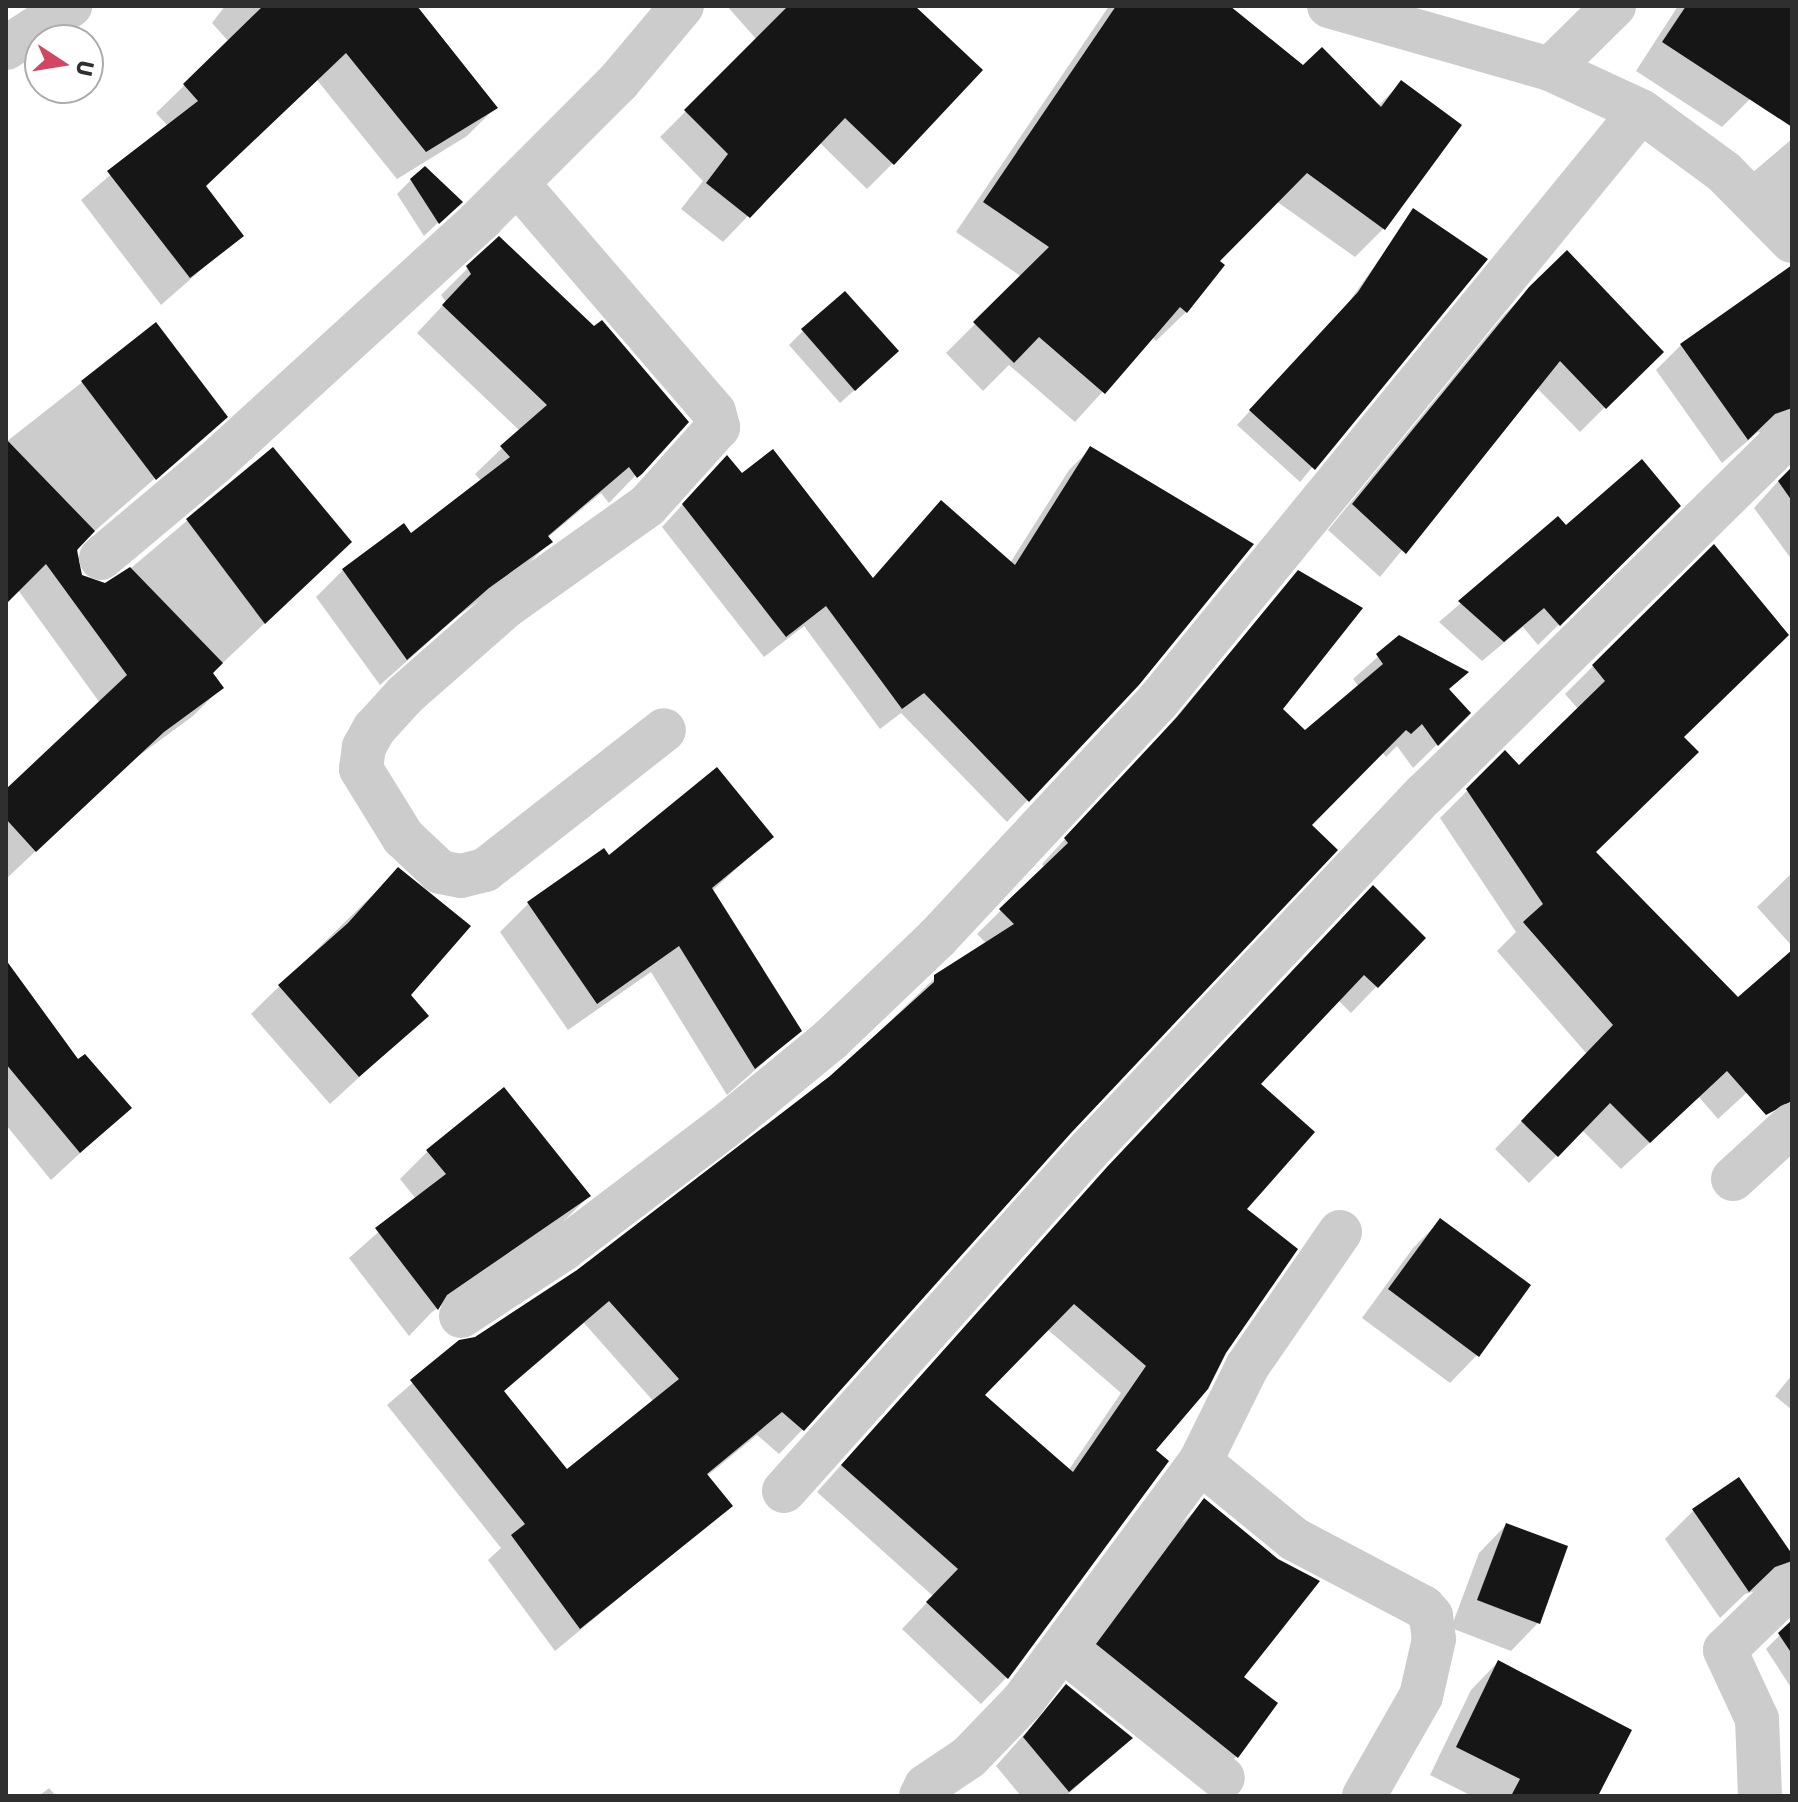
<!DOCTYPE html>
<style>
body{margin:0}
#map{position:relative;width:1798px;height:1802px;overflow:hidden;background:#fff;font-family:Jost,sans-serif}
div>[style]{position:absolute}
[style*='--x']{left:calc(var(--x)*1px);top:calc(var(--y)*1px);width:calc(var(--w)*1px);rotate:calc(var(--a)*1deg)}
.shadow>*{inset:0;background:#0003}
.building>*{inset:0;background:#161616}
.minor>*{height:44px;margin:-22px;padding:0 22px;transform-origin:22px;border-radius:22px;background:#ccc}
span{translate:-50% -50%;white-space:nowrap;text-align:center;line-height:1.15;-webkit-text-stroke:8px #fff;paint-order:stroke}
.frame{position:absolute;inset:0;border:8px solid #2f2f2f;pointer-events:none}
.north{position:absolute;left:24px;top:24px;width:80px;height:80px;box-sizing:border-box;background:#fff;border:2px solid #acacac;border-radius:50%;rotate:102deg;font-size:22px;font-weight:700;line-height:32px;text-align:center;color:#2f2f2f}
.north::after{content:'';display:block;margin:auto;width:28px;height:36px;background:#d24661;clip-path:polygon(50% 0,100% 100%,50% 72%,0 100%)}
</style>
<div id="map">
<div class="shadow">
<i style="clip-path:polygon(225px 6px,415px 6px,495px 108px,467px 136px,397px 179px,317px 80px,204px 187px,241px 235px,161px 305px,81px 200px,168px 126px,156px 113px,229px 42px,212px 23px)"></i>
<i style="clip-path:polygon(727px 6px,912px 6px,893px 163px,867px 189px,819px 142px,723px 242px,681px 209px,703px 181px,660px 137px,757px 40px)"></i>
<i style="clip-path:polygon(1109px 6px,1227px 6px,1303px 68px,1378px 106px,1402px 82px,1384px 228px,1355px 257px,1276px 201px,1217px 261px,1186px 312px,1156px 341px,1152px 337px,1075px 422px,1009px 365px,983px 391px,946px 353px,1022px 277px,956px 232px)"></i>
<i style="clip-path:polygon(1678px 6px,1792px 6px,1792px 34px,1750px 99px,1722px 127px,1636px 71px)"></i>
<i style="clip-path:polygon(1792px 139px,1792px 264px,1786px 249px,1734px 188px)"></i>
<i style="clip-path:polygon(411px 180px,446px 215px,424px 236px,397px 194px)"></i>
<i style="clip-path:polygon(1414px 210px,1485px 259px,1300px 482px,1237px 425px,1344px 309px)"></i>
<i style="clip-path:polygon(1567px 253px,1661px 351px,1580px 432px,1536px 387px,1380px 577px,1328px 530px,1504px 315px)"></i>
<i style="clip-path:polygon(1792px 266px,1792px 560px,1754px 508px,1792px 466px,1786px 440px,1758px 432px,1722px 463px,1656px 370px,1681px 345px)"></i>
<i style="clip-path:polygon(468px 268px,687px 422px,609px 503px,601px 493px,547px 538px,550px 542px,523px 569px,459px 615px,380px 685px,316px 597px,343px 570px,411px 535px,481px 481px,475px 474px,520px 431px,417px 333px,446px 302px,441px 295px)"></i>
<i style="clip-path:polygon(155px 325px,225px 417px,80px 544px,74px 562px,81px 576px,105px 585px,118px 579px,272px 449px,321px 570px,211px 674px,221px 688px,193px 716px,133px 760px,7px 878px,6px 792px,100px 703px,18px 590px,6px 602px,6px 442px)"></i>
<i style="clip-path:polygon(803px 331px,883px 365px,840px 403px,789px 345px)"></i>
<i style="clip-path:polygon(1091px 448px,1138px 683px,1007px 822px,901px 713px,880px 729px,804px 626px,764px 657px,662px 527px,706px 479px,741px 476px,872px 579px,920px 524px,1010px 563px,1069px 470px)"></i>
<i style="clip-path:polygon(1679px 506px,1538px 645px,1523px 627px,1482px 661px,1439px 622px,1558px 519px,1565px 528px)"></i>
<i style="clip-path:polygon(1713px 547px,1682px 737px,1594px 852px,1738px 1000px,1792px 952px,1792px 1051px,1718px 1119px,1699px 1097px,1621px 1169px,1582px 1130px,1529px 1183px,1495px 1149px,1587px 1054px,1497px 951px,1516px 932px,1440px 818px,1505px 753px,1519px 768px,1579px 710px,1565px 694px)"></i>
<i style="clip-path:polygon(evenodd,1298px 572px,1280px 709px,1305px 733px,1359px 687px,1353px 679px,1399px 638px,1469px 713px,1413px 768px,1397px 746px,1386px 757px,1382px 752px,1309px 825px,1069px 1132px,802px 1430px,779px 1454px,757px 1435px,707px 1476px,730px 1506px,555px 1651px,488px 1560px,501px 1548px,387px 1405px,460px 1342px,475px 1339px,578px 1272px,831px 1078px,936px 977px,987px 944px,977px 934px,1045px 867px,1042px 864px,1154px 743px,1298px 572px,584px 1323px,654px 1402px,566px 1471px,503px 1392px,584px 1323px)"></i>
<i style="clip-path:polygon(771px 837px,712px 891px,799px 1031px,727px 1095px,651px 972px,568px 1030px,500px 932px,528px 904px,604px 851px,608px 858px)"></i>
<i style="clip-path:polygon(398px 870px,408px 995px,426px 1016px,330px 1104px,251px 1014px)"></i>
<i style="clip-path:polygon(1792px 873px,1792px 946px,1757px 907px)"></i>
<i style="clip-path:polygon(evenodd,1347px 914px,1423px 938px,1351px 1013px,1338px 1000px,1258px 1084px,1244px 1209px,1153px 1451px,1167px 1462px,1006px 1678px,981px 1704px,902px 1629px,933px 1596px,817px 1492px,1082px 1196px,1347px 914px,1047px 1329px,1121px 1393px,1068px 1471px,982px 1396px,1047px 1329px)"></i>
<i style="clip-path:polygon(6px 980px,78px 1062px,129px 1108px,51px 1180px,6px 1125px)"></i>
<i style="clip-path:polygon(428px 1151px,589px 1196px,561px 1224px,432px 1312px,409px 1336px,349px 1258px,416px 1199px,400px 1179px)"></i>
<i style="clip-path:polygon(1441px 1220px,1477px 1355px,1450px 1383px,1362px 1318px,1413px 1248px)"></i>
<i style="clip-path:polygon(1792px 1375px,1792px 1410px,1775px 1396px)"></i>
<i style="clip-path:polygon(1738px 1480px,1792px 1563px,1767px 1588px,1745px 1594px,1720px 1618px,1665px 1539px,1693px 1511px)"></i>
<i style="clip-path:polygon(1205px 1501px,1242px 1677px,1236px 1757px,1209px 1784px,1070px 1673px,1177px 1528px)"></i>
<i style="clip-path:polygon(1506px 1525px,1538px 1623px,1511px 1651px,1451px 1628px,1479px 1553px)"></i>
<i style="clip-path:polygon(1792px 1623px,1792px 1689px,1766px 1649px)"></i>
<i style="clip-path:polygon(1498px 1662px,1596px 1796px,1472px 1796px,1430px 1775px,1471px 1690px)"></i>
<i style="clip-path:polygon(1066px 1687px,1130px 1738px,1066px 1796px,1021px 1796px,996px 1766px)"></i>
<i style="clip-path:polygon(49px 1788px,56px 1796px,39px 1796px)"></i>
</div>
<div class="building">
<i style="clip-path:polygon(263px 6px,417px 6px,498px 108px,426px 152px,346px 53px,206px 186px,244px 236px,190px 278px,107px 171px,198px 101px,183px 84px)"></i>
<i style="clip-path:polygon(788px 6px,915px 6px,983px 70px,894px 165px,845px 118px,750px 218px,706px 183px,728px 154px,684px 110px)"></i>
<i style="clip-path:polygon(1116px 6px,1230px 6px,1303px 65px,1322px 47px,1381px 107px,1401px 80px,1462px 125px,1385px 230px,1307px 173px,1220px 261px,1225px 265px,1187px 313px,1180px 307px,1105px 394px,1039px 337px,1014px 363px,973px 322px,1049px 247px,983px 202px)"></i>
<i style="clip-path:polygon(1686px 6px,1792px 6px,1792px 127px,1662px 42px)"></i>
<i style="clip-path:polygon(425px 166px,463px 202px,439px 224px,410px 179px)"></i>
<i style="clip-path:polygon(1413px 208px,1488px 259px,1315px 470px,1249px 410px,1358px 292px)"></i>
<i style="clip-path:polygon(499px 236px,594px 326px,602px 320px,689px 422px,642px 474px,637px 478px,629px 467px,548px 536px,553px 542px,489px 588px,407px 660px,342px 569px,404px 523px,411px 533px,510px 457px,500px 446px,547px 405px,442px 305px,471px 274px,466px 266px)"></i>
<i style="clip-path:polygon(1567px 250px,1664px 352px,1606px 409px,1560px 361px,1406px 554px,1352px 504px,1529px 287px)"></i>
<i style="clip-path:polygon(1792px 265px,1792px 408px,1775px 414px,1748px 440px,1680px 344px)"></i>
<i style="clip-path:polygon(845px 291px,899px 351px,855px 391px,801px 329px)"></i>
<i style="clip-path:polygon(156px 322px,228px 417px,156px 480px,81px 381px)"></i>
<i style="clip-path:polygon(6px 439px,95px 531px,77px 550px,82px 575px,105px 583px,130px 567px,223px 663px,213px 673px,224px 688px,164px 732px,36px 852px,6px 819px,6px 789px,127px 675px,46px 564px,6px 604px)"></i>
<i style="clip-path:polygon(1090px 446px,1254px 544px,1139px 685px,1029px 802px,924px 693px,902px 709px,826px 606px,786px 637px,682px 504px,727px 455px,742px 473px,773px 449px,873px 578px,941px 500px,1015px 565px)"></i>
<i style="clip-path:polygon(273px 447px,352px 542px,265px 624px,186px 519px)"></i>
<i style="clip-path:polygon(1642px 459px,1681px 506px,1560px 626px,1544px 608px,1504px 642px,1458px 601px,1558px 516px,1566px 525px)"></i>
<i style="clip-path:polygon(1792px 467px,1792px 501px,1778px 481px)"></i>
<i style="clip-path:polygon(1714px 544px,1789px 635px,1684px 737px,1699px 752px,1596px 852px,1738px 997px,1792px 950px,1792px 1101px,1766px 1115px,1727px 1071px,1650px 1143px,1610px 1103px,1558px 1157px,1521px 1121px,1613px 1025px,1523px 922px,1543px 904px,1466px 789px,1505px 750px,1519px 765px,1605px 681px,1592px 665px)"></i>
<i style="clip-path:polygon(evenodd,1298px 570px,1363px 608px,1283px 709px,1305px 730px,1383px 664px,1376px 654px,1399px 635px,1469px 672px,1449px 689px,1471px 713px,1438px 746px,1422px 724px,1411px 734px,1406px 730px,1312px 825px,1338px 850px,1071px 1133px,804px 1431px,782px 1412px,707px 1474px,733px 1506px,580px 1629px,511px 1535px,525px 1524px,410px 1380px,459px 1340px,475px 1337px,577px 1270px,830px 1076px,934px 982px,934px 975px,1014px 924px,999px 909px,1068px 843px,1064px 838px,1177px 717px,1298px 570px,609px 1301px,679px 1379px,567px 1469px,504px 1391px,609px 1301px)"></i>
<i style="clip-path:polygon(717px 767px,774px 837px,712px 888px,802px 1031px,755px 1069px,679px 946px,597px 1004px,527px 902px,604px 848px,609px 855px)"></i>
<i style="clip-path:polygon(398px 867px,471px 926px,411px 995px,429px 1016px,359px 1077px,278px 985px,348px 923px)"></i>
<i style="clip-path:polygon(evenodd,1373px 885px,1426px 938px,1378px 988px,1364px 975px,1261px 1084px,1315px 1132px,1247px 1209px,1298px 1249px,1226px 1353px,1208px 1389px,1156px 1450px,1169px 1461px,1008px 1679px,926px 1602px,958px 1569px,841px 1465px,1107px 1167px,1373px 885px,1074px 1304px,1146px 1366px,1073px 1472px,985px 1395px,1074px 1304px)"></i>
<i style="clip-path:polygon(6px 960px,78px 1059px,85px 1054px,132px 1108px,80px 1153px,6px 1064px)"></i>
<i style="clip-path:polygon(504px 1087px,591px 1196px,447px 1295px,438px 1310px,375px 1228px,446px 1174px,426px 1150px)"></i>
<i style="clip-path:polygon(1440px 1218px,1531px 1285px,1479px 1357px,1388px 1289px)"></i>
<i style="clip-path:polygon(1739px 1477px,1792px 1554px,1792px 1561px,1775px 1567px,1749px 1592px,1692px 1509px)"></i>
<i style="clip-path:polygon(1204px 1498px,1278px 1559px,1320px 1581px,1244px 1677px,1278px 1703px,1238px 1758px,1096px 1644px)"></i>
<i style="clip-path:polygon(1506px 1523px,1568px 1546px,1540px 1624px,1477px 1600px)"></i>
<i style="clip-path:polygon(1792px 1620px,1792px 1654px,1778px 1633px)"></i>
<i style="clip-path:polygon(1498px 1660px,1632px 1730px,1598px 1796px,1511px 1796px,1520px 1779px,1456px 1747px)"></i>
<i style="clip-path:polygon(1066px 1684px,1133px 1738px,1069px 1792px,1023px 1737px)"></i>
</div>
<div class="minor">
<i style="--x:1329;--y:6;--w:230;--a:15.9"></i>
<i style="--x:1550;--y:69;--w:100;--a:24.8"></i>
<i style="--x:1641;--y:111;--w:103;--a:36.3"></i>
<i style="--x:1724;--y:172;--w:97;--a:45.4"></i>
<i style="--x:6;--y:48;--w:77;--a:-33.3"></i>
<i style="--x:1550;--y:69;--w:90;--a:-44.5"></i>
<i style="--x:517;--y:183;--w:302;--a:49.3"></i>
<i style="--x:714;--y:412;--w:16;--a:75"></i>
<i style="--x:718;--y:427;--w:106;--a:131.9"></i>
<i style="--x:647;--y:506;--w:174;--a:144.6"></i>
<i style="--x:505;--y:607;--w:133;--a:138.7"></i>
<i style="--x:405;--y:695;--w:46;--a:132.4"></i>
<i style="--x:374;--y:729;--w:21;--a:119"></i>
<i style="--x:364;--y:747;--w:22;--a:98"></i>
<i style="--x:361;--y:769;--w:80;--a:58.3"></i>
<i style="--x:403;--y:837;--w:51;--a:43.4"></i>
<i style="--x:440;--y:872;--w:21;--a:11"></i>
<i style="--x:461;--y:876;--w:25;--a:-14"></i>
<i style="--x:485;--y:870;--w:227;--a:-38"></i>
<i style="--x:101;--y:558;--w:146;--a:-40"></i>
<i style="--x:213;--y:464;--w:365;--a:-42.4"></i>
<i style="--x:482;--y:218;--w:194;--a:-45"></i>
<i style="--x:619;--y:81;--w:98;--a:-50"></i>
<i style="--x:1733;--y:1179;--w:80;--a:-42.5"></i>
<i style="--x:1340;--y:1232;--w:164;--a:124.6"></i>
<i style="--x:1247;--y:1367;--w:106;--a:116.3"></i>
<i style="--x:1200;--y:1462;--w:122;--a:39.3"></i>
<i style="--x:1294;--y:1539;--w:146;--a:27.8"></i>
<i style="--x:1423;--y:1607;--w:12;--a:48"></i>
<i style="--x:1431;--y:1616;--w:23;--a:83"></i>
<i style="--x:1434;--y:1639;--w:58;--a:102.8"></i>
<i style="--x:1421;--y:1696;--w:115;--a:119.7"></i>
<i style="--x:461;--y:1316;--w:121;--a:-33.2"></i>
<i style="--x:562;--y:1250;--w:202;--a:-37.2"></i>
<i style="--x:723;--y:1128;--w:139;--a:-39.4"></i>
<i style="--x:830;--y:1040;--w:148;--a:-43.6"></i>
<i style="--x:937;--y:938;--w:324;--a:-47"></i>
<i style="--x:1158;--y:701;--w:762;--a:-50.69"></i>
<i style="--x:784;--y:1491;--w:457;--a:-48.2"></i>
<i style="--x:1089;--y:1150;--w:490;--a:-46.7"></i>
<i style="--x:1425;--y:794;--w:515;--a:-44.61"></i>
<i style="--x:1062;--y:1649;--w:206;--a:38.7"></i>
<i style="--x:921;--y:1796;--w:11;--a:-63"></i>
<i style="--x:926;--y:1786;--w:52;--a:-34"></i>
<i style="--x:969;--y:1757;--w:78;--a:-46"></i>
<i style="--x:1023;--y:1701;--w:297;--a:-53.5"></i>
<i style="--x:1760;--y:1796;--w:77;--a:-92.2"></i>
<i style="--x:1757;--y:1719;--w:76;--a:-114.9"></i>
<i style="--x:1725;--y:1650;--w:93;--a:-44.1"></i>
</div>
<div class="frame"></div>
<div class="north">U</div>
</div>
